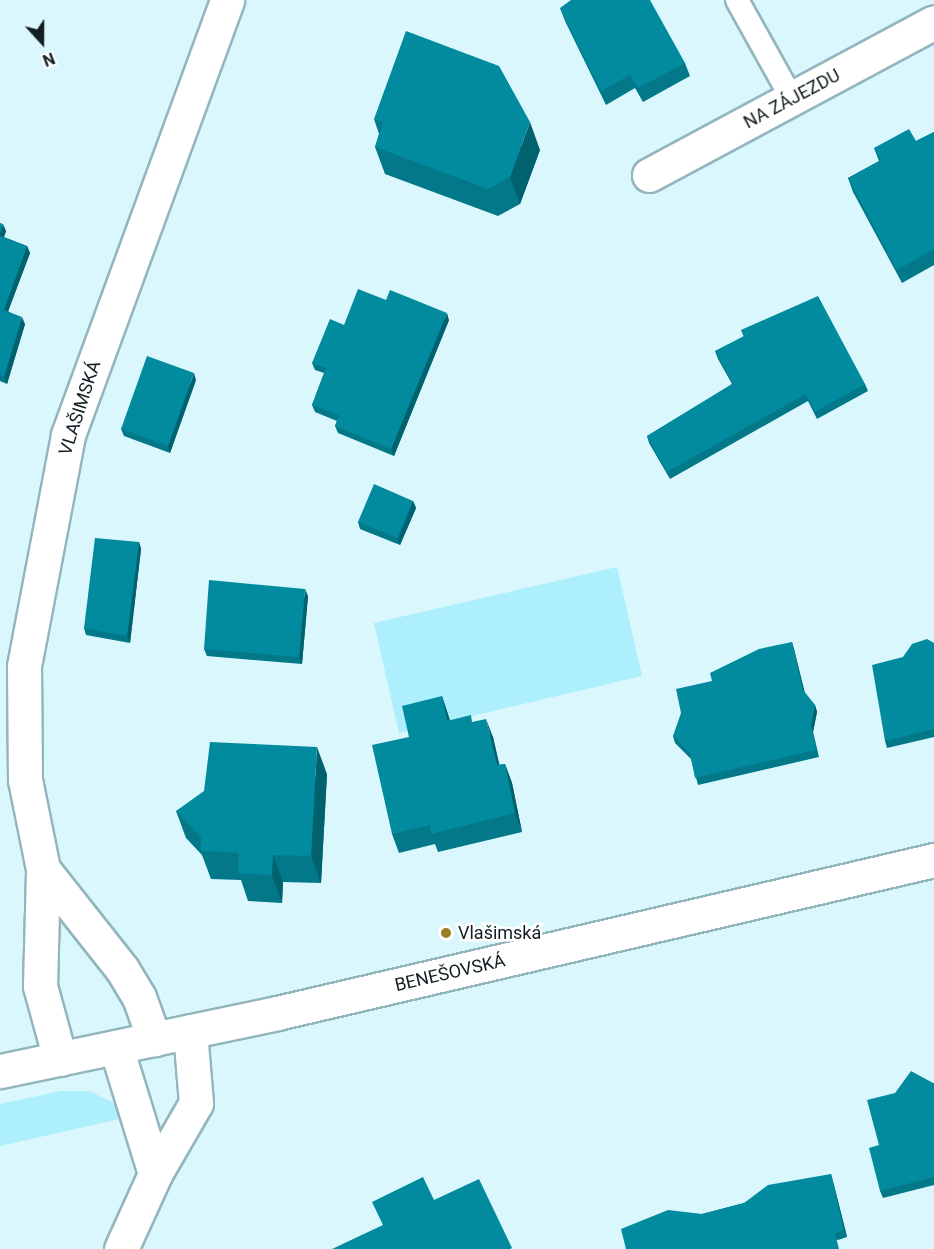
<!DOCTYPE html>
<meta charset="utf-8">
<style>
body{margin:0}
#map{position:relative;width:934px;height:1249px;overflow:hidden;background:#daf7fd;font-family:Roboto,sans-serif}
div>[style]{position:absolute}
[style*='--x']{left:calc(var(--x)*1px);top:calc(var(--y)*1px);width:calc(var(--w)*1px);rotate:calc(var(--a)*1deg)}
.green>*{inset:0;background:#adeffd}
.roads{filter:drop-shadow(2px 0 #93b6be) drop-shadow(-2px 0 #93b6be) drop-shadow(0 2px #93b6be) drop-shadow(0 -2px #93b6be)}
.service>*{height:22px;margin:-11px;padding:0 11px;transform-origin:11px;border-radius:11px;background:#fff}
.minor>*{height:33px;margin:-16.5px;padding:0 16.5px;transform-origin:16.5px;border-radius:16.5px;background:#fff}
.tertiary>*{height:33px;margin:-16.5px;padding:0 16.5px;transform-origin:16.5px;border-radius:16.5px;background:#fff}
.wall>*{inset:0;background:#027888}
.shaded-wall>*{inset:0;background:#01616f}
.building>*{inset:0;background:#028b9e}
.dots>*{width:16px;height:16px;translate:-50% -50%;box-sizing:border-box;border:3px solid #fff;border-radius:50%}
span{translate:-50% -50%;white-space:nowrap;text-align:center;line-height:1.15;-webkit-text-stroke:5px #fff;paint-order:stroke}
.street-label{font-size:18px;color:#121f22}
.poi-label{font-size:18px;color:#121f22}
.left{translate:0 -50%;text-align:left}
.north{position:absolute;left:12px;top:12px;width:60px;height:60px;-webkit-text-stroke:4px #fff;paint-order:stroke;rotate:159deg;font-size:16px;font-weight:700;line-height:24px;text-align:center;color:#121f22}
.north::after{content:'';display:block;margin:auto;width:21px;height:27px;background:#121f22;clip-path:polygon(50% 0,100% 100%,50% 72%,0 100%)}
</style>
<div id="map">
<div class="green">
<i style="clip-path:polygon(617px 567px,642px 676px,399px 733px,374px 623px)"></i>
<i style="clip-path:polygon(61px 1091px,89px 1091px,112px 1102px,124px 1118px,0 1146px,0 1104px)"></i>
</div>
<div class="roads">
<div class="service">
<i style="--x:737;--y:0;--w:113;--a:60.9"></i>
</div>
<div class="minor">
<i style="--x:649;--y:175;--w:323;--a:-28.2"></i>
<i style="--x:43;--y:869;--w:127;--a:51.7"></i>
<i style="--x:122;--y:969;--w:33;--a:59"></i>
<i style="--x:139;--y:997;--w:45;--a:70.3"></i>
<i style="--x:116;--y:1047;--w:133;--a:72.9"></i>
<i style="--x:60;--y:1059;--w:76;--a:-105.3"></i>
<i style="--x:40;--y:986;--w:117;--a:-88.5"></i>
<i style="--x:43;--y:869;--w:91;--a:-101.4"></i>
<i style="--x:25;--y:780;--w:114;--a:-90.5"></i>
<i style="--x:24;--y:666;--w:235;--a:-79.2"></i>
<i style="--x:68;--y:435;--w:463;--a:-69.9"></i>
<i style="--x:121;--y:1249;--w:82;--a:-65.6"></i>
<i style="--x:155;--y:1174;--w:82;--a:-60"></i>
<i style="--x:196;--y:1103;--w:72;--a:-94.8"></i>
</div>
<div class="tertiary">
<i style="--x:0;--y:1071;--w:283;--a:-11.8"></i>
<i style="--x:277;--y:1013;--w:675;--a:-13.11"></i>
</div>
</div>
<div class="wall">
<i style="clip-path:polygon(560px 8px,685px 63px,690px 76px,643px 102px,635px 88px,606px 105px,565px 21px)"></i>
<i style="clip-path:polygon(374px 119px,540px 150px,520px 204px,498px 216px,385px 174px,375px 147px,379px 134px)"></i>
<i style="clip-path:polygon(934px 132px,934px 265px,902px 283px,853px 192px,848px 178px,879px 161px,874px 148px,916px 141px)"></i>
<i style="clip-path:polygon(0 223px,6px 231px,4px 237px,27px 246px,30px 253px,8px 311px,25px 324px,7px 384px,0 381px)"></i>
<i style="clip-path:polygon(386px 300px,449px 320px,394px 456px,338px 433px,335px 426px,337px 421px,315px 412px,312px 405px,324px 373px,315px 370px,312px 363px,344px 325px)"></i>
<i style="clip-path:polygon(741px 330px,865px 384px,868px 391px,817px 419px,808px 401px,670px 479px,649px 443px,647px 436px,732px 384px,718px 359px,715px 351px,744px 337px)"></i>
<i style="clip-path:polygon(196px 380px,170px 453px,124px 436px,121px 429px)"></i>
<i style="clip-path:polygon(413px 501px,416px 508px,400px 545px,360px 529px,358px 522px)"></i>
<i style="clip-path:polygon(139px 542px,141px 549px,130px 643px,86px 635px,84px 628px)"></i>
<i style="clip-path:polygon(308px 596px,302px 664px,207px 656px,204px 649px)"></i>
<i style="clip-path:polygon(792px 642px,794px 649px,804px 692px,815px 705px,817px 712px,813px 732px,819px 757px,698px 785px,691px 759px,675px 743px,673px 736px,712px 681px)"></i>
<i style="clip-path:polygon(934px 643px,934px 737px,887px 748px,885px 741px,903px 657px)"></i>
<i style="clip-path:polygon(442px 696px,450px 720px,473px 722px,493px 737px,499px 765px,505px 764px,512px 783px,522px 832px,438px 852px,435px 844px,399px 853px,392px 834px,409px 737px)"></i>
<i style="clip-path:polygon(327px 774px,321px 883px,283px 882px,282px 903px,248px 901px,241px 880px,211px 879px,202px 855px,186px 838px,176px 811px)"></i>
<i style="clip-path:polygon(933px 1083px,934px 1083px,934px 1185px,883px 1198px,880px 1191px,879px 1145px)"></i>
<i style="clip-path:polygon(831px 1174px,847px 1237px,838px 1240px,702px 1214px,744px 1203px)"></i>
</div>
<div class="shaded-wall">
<i style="clip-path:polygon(530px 122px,540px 150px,520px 204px,510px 177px)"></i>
<i style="clip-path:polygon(3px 224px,6px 231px,2px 242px,0 237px,0 233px)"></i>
<i style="clip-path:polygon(27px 246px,30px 253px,6px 317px,4px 310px)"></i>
<i style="clip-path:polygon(447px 313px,449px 320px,394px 456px,391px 449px)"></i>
<i style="clip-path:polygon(22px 317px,25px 324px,7px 384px,4px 377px)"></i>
<i style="clip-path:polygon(194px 373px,196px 380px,170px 453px,168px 446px)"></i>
<i style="clip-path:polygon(413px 501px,416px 508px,400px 545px,398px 538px)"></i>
<i style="clip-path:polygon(139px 542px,141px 549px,130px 643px,127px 636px)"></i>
<i style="clip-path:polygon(305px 589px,308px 596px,302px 664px,299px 657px)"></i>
<i style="clip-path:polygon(792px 642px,794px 649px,806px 697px,803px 690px)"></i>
<i style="clip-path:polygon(442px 696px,448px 715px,454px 739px,447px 721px)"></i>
<i style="clip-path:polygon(815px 705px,817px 712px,813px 732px,819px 757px,811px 725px)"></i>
<i style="clip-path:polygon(486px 719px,493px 737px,504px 784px,497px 765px)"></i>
<i style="clip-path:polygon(317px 747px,327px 774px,321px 883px,311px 856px)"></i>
<i style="clip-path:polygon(505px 764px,512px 783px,522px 832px,515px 813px)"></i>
<i style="clip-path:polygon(273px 855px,283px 882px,282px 903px,272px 875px)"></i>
<i style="clip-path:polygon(831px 1174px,833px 1181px,847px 1237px,844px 1230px)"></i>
</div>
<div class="building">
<i style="clip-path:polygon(571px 0,650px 0,685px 63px,638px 88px,630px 75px,601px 91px,560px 8px)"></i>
<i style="clip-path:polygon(406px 31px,499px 66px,530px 122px,510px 177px,488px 189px,375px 147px,383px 122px,374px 119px)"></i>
<i style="clip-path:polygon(909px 129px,916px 141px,934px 132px,934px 249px,897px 270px,848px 178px,881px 160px,874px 148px)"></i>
<i style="clip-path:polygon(0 223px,3px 224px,0 233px)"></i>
<i style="clip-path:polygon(0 236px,27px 246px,4px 310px,22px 317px,4px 377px,0 375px)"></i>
<i style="clip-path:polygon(358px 289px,386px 300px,390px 290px,447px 313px,391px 449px,335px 426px,339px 415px,312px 405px,326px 368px,312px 363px,330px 319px,344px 325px)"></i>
<i style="clip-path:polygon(818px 296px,865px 384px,815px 412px,806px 394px,667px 472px,647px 436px,733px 384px,715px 351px,744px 336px,741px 330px)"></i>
<i style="clip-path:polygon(147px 356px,194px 373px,168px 446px,121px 429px)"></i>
<i style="clip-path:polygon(374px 484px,413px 501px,398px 538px,358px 522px)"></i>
<i style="clip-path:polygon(95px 538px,139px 542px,127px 636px,84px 628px)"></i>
<i style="clip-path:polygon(209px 580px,305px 589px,299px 657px,204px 649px)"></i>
<i style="clip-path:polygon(927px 639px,934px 643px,934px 729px,885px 741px,872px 665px,903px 657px,912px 644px)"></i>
<i style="clip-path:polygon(792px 642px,803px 690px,815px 705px,811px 725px,816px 750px,695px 778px,690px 753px,673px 736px,681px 713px,676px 689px,712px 681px,710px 673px,759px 649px)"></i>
<i style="clip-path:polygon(442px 696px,447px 721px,471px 715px,472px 722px,486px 719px,497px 765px,505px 764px,515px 813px,431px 834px,430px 825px,392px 834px,372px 745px,409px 737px,402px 706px)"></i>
<i style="clip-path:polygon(210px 742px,317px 747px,311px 856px,273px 855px,272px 875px,238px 873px,239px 853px,201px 851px,201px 837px,176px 811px,204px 791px)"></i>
<i style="clip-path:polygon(911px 1071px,933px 1083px,934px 1083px,934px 1177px,880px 1191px,869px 1148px,879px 1145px,867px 1100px,895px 1093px)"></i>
<i style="clip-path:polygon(831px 1174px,844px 1230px,835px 1233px,839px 1249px,626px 1249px,621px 1229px,668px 1210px,702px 1214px,744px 1203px,768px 1185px)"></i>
<i style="clip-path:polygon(423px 1177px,434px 1200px,479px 1179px,512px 1248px,510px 1249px,332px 1249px,383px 1225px,372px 1202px)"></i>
</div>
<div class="dots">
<i style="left:446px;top:933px;background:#987d25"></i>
</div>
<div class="street-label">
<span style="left:792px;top:99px;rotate:-28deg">NA ZÁJEZDU</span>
<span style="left:80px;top:408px;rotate:-72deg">VLAŠIMSKÁ</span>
<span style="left:450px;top:973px;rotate:-13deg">BENEŠOVSKÁ</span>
</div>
<div class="poi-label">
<span class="left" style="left:458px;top:933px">Vlašimská</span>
</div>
<div class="north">N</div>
</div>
